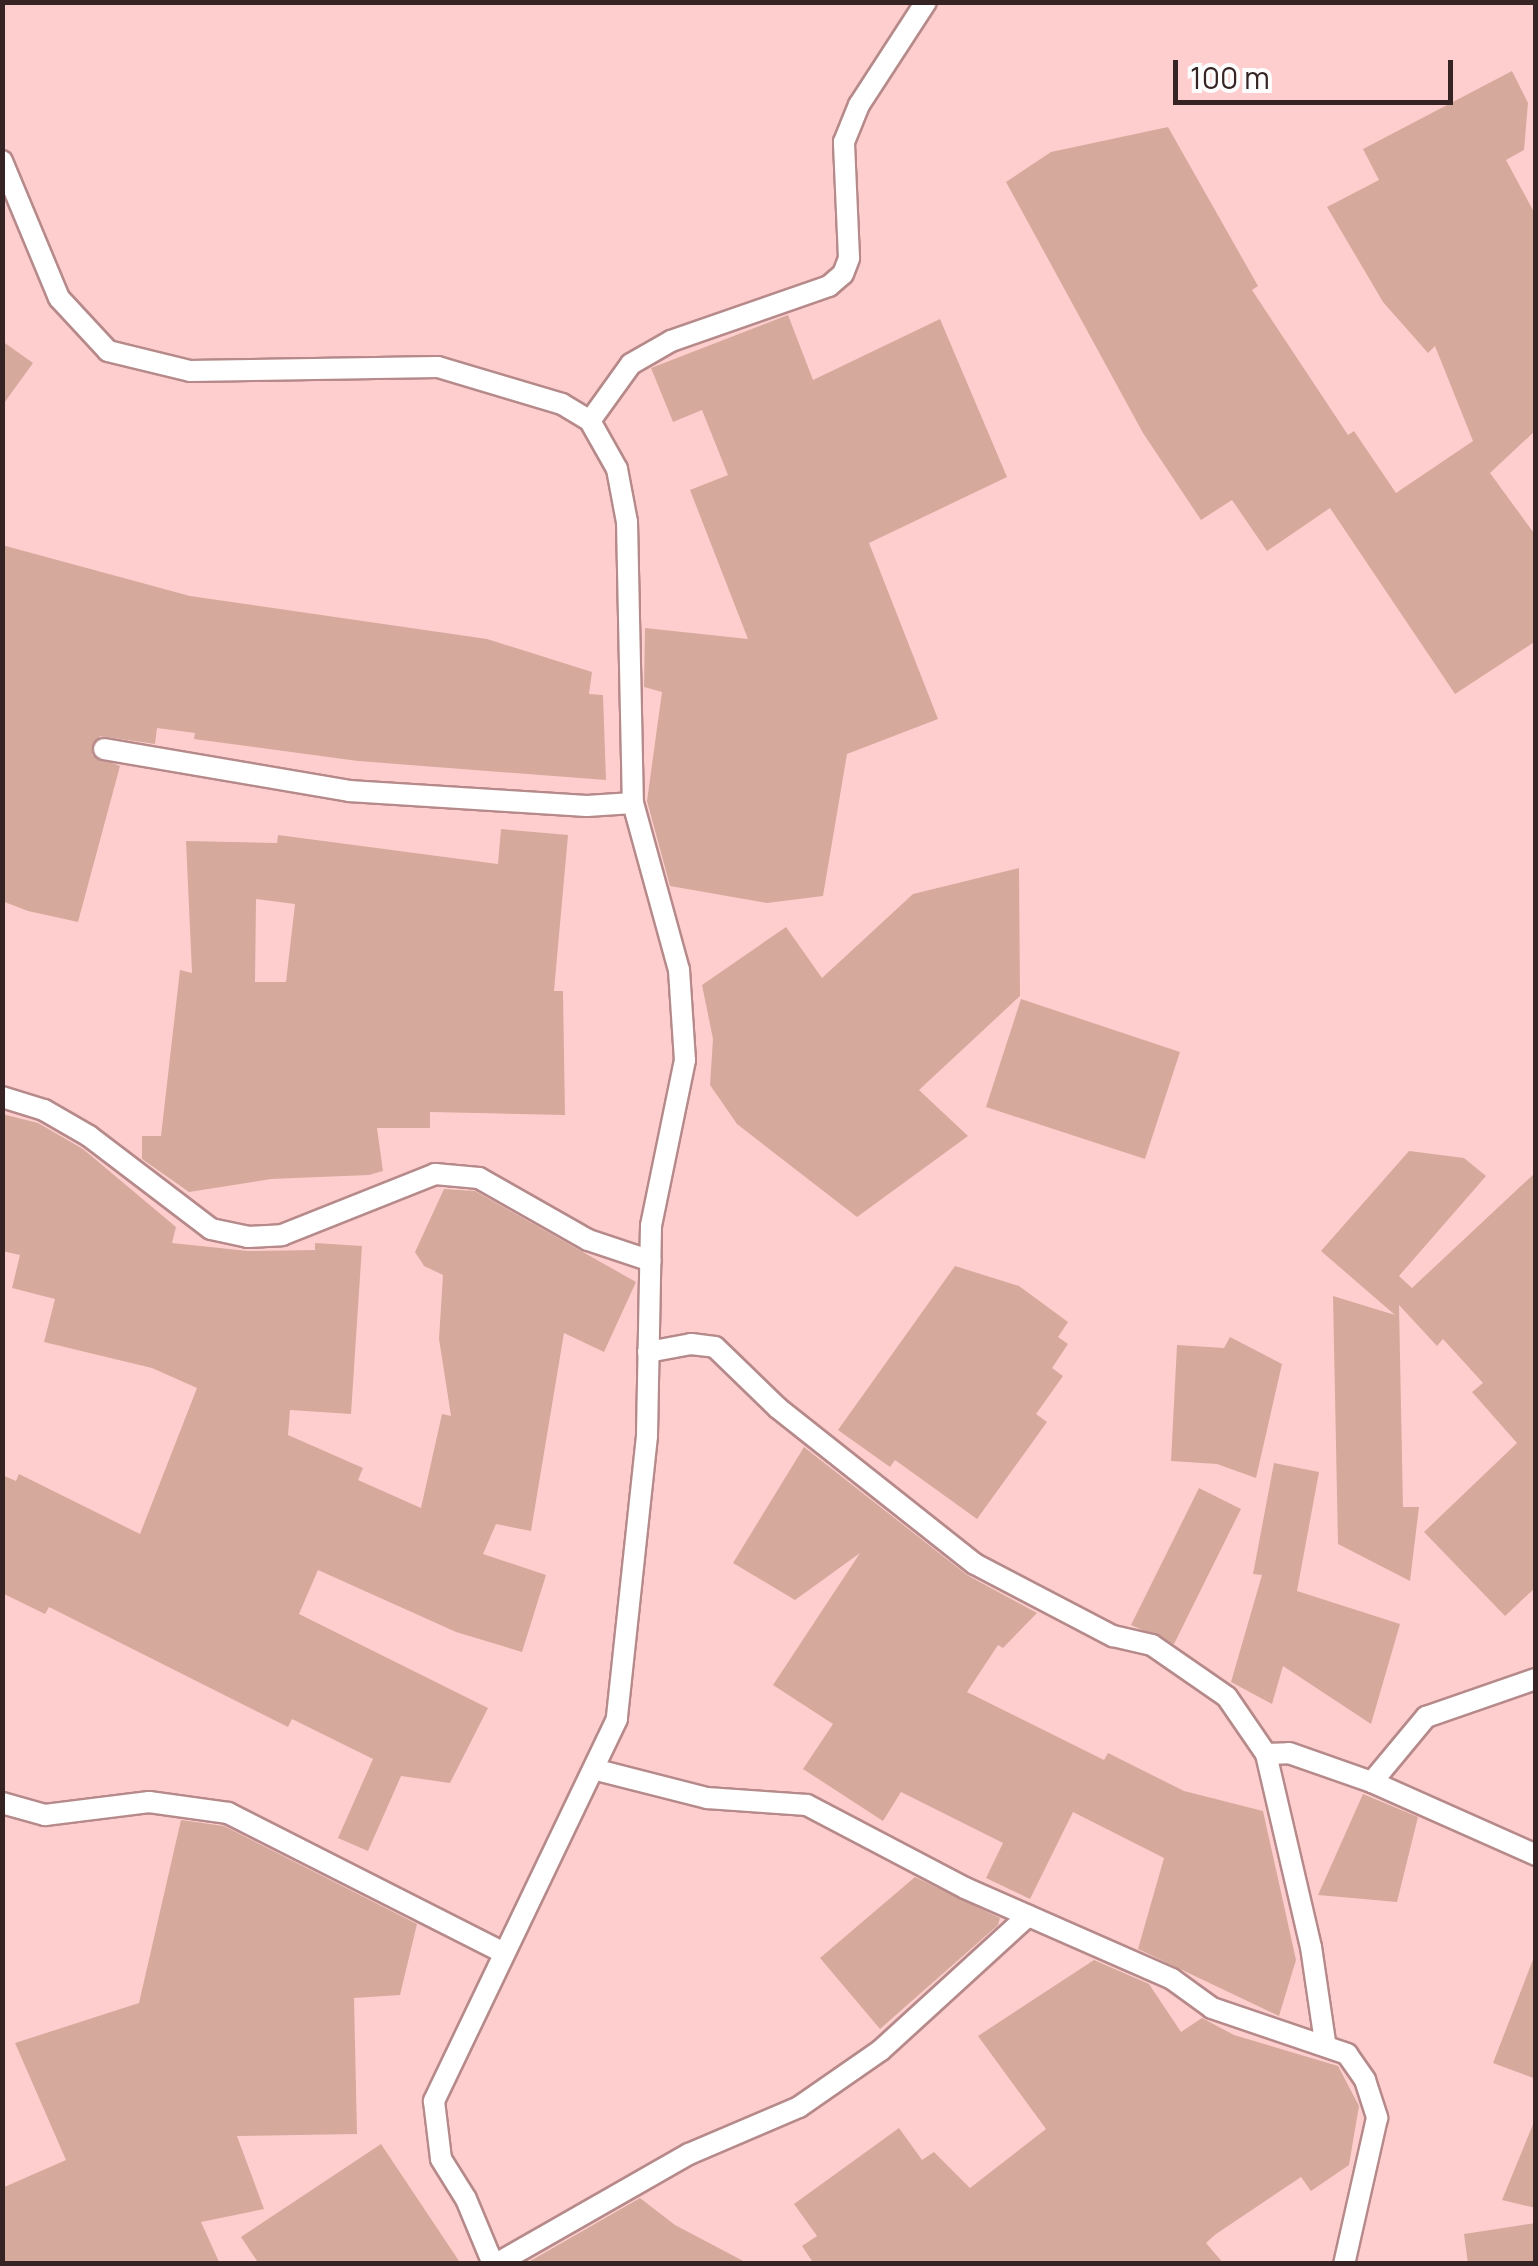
<!DOCTYPE html>
<style>
body{margin:0}
#map{position:relative;width:1538px;height:2266px;overflow:hidden;background:#fecece;font-family:Manrope,sans-serif}
div>[style]{position:absolute}
[style*='--x']{left:calc(var(--x)*1px);top:calc(var(--y)*1px);width:calc(var(--w)*1px);rotate:calc(var(--a)*1deg)}
.building>*{inset:0;background:#d5aa9c}
.roads{filter:drop-shadow(2px 0 #b68a8a) drop-shadow(-2px 0 #b68a8a) drop-shadow(0 2px #b68a8a) drop-shadow(0 -2px #b68a8a)}
.minor>*{height:20px;margin:-10px;padding:0 10px;transform-origin:10px;border-radius:10px;background:#fff}
span{translate:-50% -50%;white-space:nowrap;text-align:center;line-height:1.15;-webkit-text-stroke:9px #fdfdfd;paint-order:stroke}
.frame{position:absolute;inset:0;border:5px solid #362424;pointer-events:none}
.scale{position:absolute;left:1173px;top:60px;width:280px;height:45px;box-sizing:border-box;border:5px solid #362424;border-top:0;padding-left:12px;font-size:30px;line-height:35px;white-space:nowrap;color:#362424;-webkit-text-stroke:8px #fdfdfd;paint-order:stroke}
</style>
<div id="map">
<div class="building">
<i style="clip-path:polygon(1512px 71px,1528px 103px,1524px 150px,1506px 160px,1536px 216px,1536px 430px,1490px 473px,1536px 536px,1536px 641px,1455px 694px,1330px 508px,1267px 551px,1232px 500px,1201px 520px,1143px 433px,1006px 182px,1051px 152px,1168px 127px,1258px 286px,1252px 290px,1348px 435px,1354px 431px,1396px 493px,1473px 441px,1435px 346px,1428px 353px,1383px 302px,1327px 207px,1379px 180px,1363px 149px)"></i>
<i style="clip-path:polygon(788px 315px,813px 380px,940px 319px,1007px 477px,869px 543px,938px 719px,847px 754px,823px 896px,767px 903px,670px 886px,647px 801px,662px 692px,644px 687px,645px 628px,748px 639px,690px 490px,728px 475px,702px 410px,673px 422px,651px 368px)"></i>
<i style="clip-path:polygon(2px 341px,33px 363px,2px 406px)"></i>
<i style="clip-path:polygon(2px 545px,190px 596px,487px 639px,592px 672px,589px 694px,603px 695px,606px 780px,358px 761px,194px 739px,195px 733px,157px 728px,155px 744px,100px 736px,92px 755px,120px 766px,78px 922px,28px 911px,2px 901px)"></i>
<i style="clip-path:polygon(evenodd,501px 829px,568px 835px,554px 991px,563px 991px,565px 1115px,430px 1112px,430px 1128px,377px 1128px,383px 1171px,369px 1175px,271px 1179px,189px 1192px,142px 1159px,142px 1136px,161px 1136px,180px 970px,192px 973px,186px 841px,277px 843px,278px 835px,498px 864px,501px 829px,256px 899px,295px 904px,286px 982px,255px 982px,256px 899px)"></i>
<i style="clip-path:polygon(1019px 868px,1020px 996px,919px 1090px,968px 1136px,857px 1217px,737px 1124px,710px 1085px,713px 1039px,702px 985px,786px 927px,822px 978px,913px 894px)"></i>
<i style="clip-path:polygon(1021px 999px,1180px 1052px,1145px 1159px,986px 1107px)"></i>
<i style="clip-path:polygon(2px 1114px,38px 1123px,83px 1149px,176px 1227px,172px 1243px,248px 1251px,315px 1250px,315px 1243px,362px 1246px,351px 1414px,290px 1410px,288px 1435px,363px 1468px,358px 1480px,421px 1508px,442px 1414px,451px 1416px,439px 1339px,443px 1275px,424px 1266px,415px 1252px,444px 1189px,475px 1191px,636px 1282px,604px 1352px,564px 1333px,531px 1531px,496px 1524px,483px 1554px,546px 1575px,522px 1652px,456px 1632px,318px 1570px,299px 1614px,488px 1708px,450px 1783px,401px 1776px,368px 1851px,338px 1838px,373px 1759px,292px 1719px,288px 1727px,49px 1607px,45px 1614px,2px 1593px,2px 1475px,16px 1481px,19px 1474px,140px 1534px,197px 1388px,152px 1368px,44px 1342px,55px 1299px,12px 1288px,20px 1255px,2px 1251px)"></i>
<i style="clip-path:polygon(1409px 1151px,1464px 1158px,1486px 1176px,1399px 1276px,1412px 1288px,1536px 1172px,1536px 1587px,1505px 1616px,1424px 1532px,1517px 1443px,1472px 1392px,1483px 1383px,1443px 1339px,1437px 1346px,1399px 1305px,1403px 1507px,1419px 1507px,1410px 1581px,1338px 1544px,1333px 1296px,1395px 1315px,1321px 1251px)"></i>
<i style="clip-path:polygon(955px 1266px,1019px 1286px,1068px 1322px,1058px 1337px,1068px 1344px,1052px 1368px,1063px 1376px,1036px 1414px,1047px 1422px,977px 1519px,895px 1460px,890px 1467px,838px 1430px)"></i>
<i style="clip-path:polygon(1230px 1337px,1282px 1364px,1256px 1478px,1217px 1464px,1171px 1461px,1177px 1345px,1224px 1348px)"></i>
<i style="clip-path:polygon(804px 1447px,967px 1575px,1037px 1613px,1003px 1648px,998px 1645px,967px 1692px,1104px 1760px,1108px 1753px,1184px 1791px,1263px 1811px,1296px 1960px,1279px 2016px,1138px 1949px,1164px 1858px,1073px 1812px,1030px 1899px,986px 1878px,1003px 1843px,901px 1792px,883px 1821px,803px 1769px,833px 1724px,773px 1685px,860px 1553px,795px 1600px,733px 1563px)"></i>
<i style="clip-path:polygon(1274px 1463px,1319px 1472px,1297px 1591px,1400px 1624px,1371px 1724px,1283px 1666px,1272px 1704px,1231px 1682px,1262px 1575px,1253px 1574px)"></i>
<i style="clip-path:polygon(1199px 1488px,1241px 1509px,1174px 1644px,1131px 1625px)"></i>
<i style="clip-path:polygon(1363px 1794px,1418px 1817px,1397px 1902px,1318px 1895px)"></i>
<i style="clip-path:polygon(181px 1820px,224px 1826px,417px 1924px,400px 1995px,354px 1998px,357px 2134px,237px 2136px,264px 2209px,201px 2222px,220px 2264px,2px 2264px,2px 2188px,66px 2160px,15px 2043px,139px 2003px)"></i>
<i style="clip-path:polygon(915px 1877px,1000px 1918px,998px 1925px,880px 2029px,820px 1958px)"></i>
<i style="clip-path:polygon(1534px 1957px,1536px 1958px,1536px 2079px,1493px 2063px)"></i>
<i style="clip-path:polygon(1094px 1960px,1149px 1984px,1181px 2032px,1202px 2018px,1234px 2035px,1338px 2066px,1359px 2106px,1349px 2165px,1311px 2191px,1301px 2177px,1216px 2234px,1206px 2243px,1224px 2264px,814px 2264px,802px 2246px,817px 2236px,794px 2204px,899px 2128px,922px 2160px,934px 2152px,970px 2188px,1046px 2129px,978px 2036px)"></i>
<i style="clip-path:polygon(1536px 2117px,1536px 2208px,1502px 2200px)"></i>
<i style="clip-path:polygon(381px 2144px,461px 2264px,259px 2264px,241px 2237px)"></i>
<i style="clip-path:polygon(640px 2198px,675px 2225px,749px 2264px,525px 2264px)"></i>
<i style="clip-path:polygon(1536px 2223px,1536px 2264px,1468px 2264px,1464px 2234px)"></i>
</div>
<div class="roads">
<div class="minor">
<i style="--x:2;--y:161;--w:148;--a:67.4"></i>
<i style="--x:59;--y:298;--w:72;--a:47.2"></i>
<i style="--x:108;--y:351;--w:84;--a:13.7"></i>
<i style="--x:190;--y:371;--w:248;--a:-0.9"></i>
<i style="--x:438;--y:367;--w:129;--a:16.6"></i>
<i style="--x:562;--y:404;--w:33;--a:31"></i>
<i style="--x:590;--y:421;--w:55;--a:60.6"></i>
<i style="--x:617;--y:469;--w:54;--a:79.3"></i>
<i style="--x:627;--y:522;--w:281;--a:88.8"></i>
<i style="--x:633;--y:803;--w:173;--a:74.6"></i>
<i style="--x:679;--y:970;--w:90;--a:86.2"></i>
<i style="--x:685;--y:1060;--w:169;--a:101.6"></i>
<i style="--x:651;--y:1226;--w:210;--a:91.1"></i>
<i style="--x:647;--y:1436;--w:285;--a:96.1"></i>
<i style="--x:617;--y:1719;--w:424;--a:115.6"></i>
<i style="--x:434;--y:2101;--w:58;--a:83.1"></i>
<i style="--x:441;--y:2159;--w:47;--a:58"></i>
<i style="--x:466;--y:2199;--w:70;--a:67.4"></i>
<i style="--x:590;--y:421;--w:70;--a:-54.3"></i>
<i style="--x:631;--y:364;--w:46;--a:-29.9"></i>
<i style="--x:671;--y:341;--w:167;--a:-19.2"></i>
<i style="--x:829;--y:286;--w:18;--a:-41"></i>
<i style="--x:843;--y:274;--w:17;--a:-69"></i>
<i style="--x:849;--y:258;--w:116;--a:-92.5"></i>
<i style="--x:844;--y:142;--w:40;--a:-68"></i>
<i style="--x:859;--y:105;--w:123;--a:-57"></i>
<i style="--x:104;--y:749;--w:249;--a:9.7"></i>
<i style="--x:349;--y:791;--w:238;--a:3.6"></i>
<i style="--x:587;--y:806;--w:46;--a:-3.7"></i>
<i style="--x:2;--y:1097;--w:44;--a:17.2"></i>
<i style="--x:44;--y:1110;--w:52;--a:30"></i>
<i style="--x:89;--y:1136;--w:153;--a:37.3"></i>
<i style="--x:211;--y:1229;--w:38;--a:12"></i>
<i style="--x:248;--y:1237;--w:34;--a:-3"></i>
<i style="--x:282;--y:1235;--w:165;--a:-21.7"></i>
<i style="--x:435;--y:1174;--w:44;--a:5.2"></i>
<i style="--x:479;--y:1178;--w:125;--a:29.6"></i>
<i style="--x:588;--y:1240;--w:66;--a:18.4"></i>
<i style="--x:648;--y:1352;--w:44;--a:-10.5"></i>
<i style="--x:691;--y:1344;--w:24;--a:7"></i>
<i style="--x:715;--y:1347;--w:88;--a:44.1"></i>
<i style="--x:778;--y:1408;--w:251;--a:38.4"></i>
<i style="--x:975;--y:1564;--w:156;--a:27.6"></i>
<i style="--x:1113;--y:1636;--w:40;--a:13"></i>
<i style="--x:1152;--y:1645;--w:91;--a:34.7"></i>
<i style="--x:1227;--y:1697;--w:69;--a:55.6"></i>
<i style="--x:1266;--y:1754;--w:198;--a:76.9"></i>
<i style="--x:1311;--y:1947;--w:96;--a:81.6"></i>
<i style="--x:1266;--y:1754;--w:23;--a:-2"></i>
<i style="--x:1289;--y:1753;--w:88;--a:19.3"></i>
<i style="--x:1372;--y:1782;--w:180;--a:24"></i>
<i style="--x:597;--y:1770;--w:114;--a:14.3"></i>
<i style="--x:707;--y:1798;--w:100;--a:4"></i>
<i style="--x:807;--y:1805;--w:178;--a:27.7"></i>
<i style="--x:965;--y:1888;--w:226;--a:23.7"></i>
<i style="--x:1172;--y:1979;--w:49;--a:35.9"></i>
<i style="--x:1212;--y:2008;--w:143;--a:18.8"></i>
<i style="--x:1347;--y:2054;--w:32;--a:55"></i>
<i style="--x:1365;--y:2080;--w:40;--a:72"></i>
<i style="--x:1377;--y:2118;--w:150;--a:102.7"></i>
<i style="--x:1372;--y:1782;--w:85;--a:-50.3"></i>
<i style="--x:1426;--y:1717;--w:116;--a:-19.1"></i>
<i style="--x:2;--y:1803;--w:45;--a:15.6"></i>
<i style="--x:45;--y:1815;--w:105;--a:-7.1"></i>
<i style="--x:149;--y:1802;--w:80;--a:7.9"></i>
<i style="--x:228;--y:1813;--w:307;--a:26.9"></i>
<i style="--x:496;--y:2264;--w:222;--a:-29.7"></i>
<i style="--x:689;--y:2154;--w:120;--a:-23.1"></i>
<i style="--x:799;--y:2107;--w:100;--a:-34.8"></i>
<i style="--x:881;--y:2050;--w:199;--a:-42.4"></i>
</div>
</div>
<div class="frame"></div>
<div class="scale">100 m</div>
</div>
